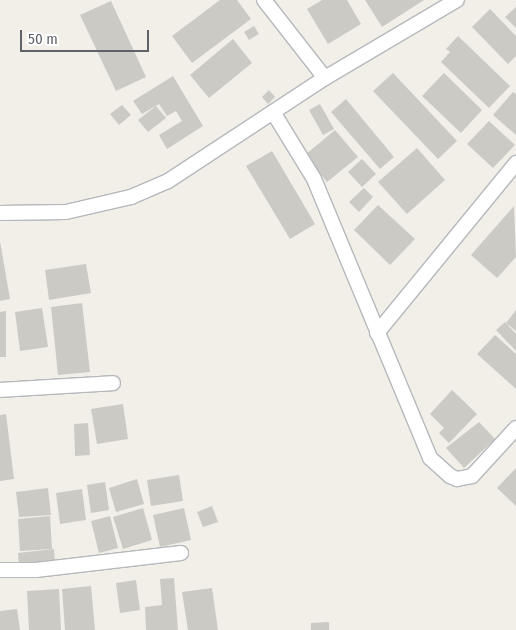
<!DOCTYPE html>
<style>
body{margin:0}
#map{position:relative;width:516px;height:630px;overflow:hidden;background:#f1efe8;font-family:"Fira Sans Condensed",sans-serif}
div>[style]{position:absolute}
[style*='--x']{left:calc(var(--x)*1px);top:calc(var(--y)*1px);width:calc(var(--w)*1px);rotate:calc(var(--a)*1deg)}
.building>*{inset:0;background:#cccac5}
.roads{filter:drop-shadow(1px 0 #b5b8bc) drop-shadow(-1px 0 #b5b8bc) drop-shadow(0 1px #b5b8bc) drop-shadow(0 -1px #b5b8bc)}
.minor>*{height:14px;margin:-7px;padding:0 7px;transform-origin:7px;border-radius:7px;background:#fff}
span{translate:-50% -50%;white-space:nowrap;text-align:center;line-height:1.15;-webkit-text-stroke:4px #fff;paint-order:stroke}
.scale{position:absolute;left:20px;top:30px;width:129px;height:22px;box-sizing:border-box;border:2px solid #5f6368;border-top:0;padding-left:6px;font-size:15px;line-height:18px;white-space:nowrap;color:#5f6368;-webkit-text-stroke:4px #fff;paint-order:stroke}
</style>
<div id="map">
<div class="building">
<i style="clip-path:polygon(220px 0,237px 0,251px 19px,192px 63px,172px 36px)"></i>
<i style="clip-path:polygon(322px 0,347px 0,361px 24px,328px 44px,307px 9px)"></i>
<i style="clip-path:polygon(365px 0,424px 0,382px 27px)"></i>
<i style="clip-path:polygon(111px 1px,146px 77px,116px 91px,80px 15px)"></i>
<i style="clip-path:polygon(516px 7px,516px 28px,505px 17px)"></i>
<i style="clip-path:polygon(490px 9px,516px 36px,516px 56px,508px 64px,472px 27px)"></i>
<i style="clip-path:polygon(254px 26px,259px 34px,249px 40px,244px 32px)"></i>
<i style="clip-path:polygon(458px 36px,510px 86px,489px 108px,441px 62px,450px 52px,446px 49px)"></i>
<i style="clip-path:polygon(233px 39px,252px 63px,209px 98px,190px 75px)"></i>
<i style="clip-path:polygon(393px 73px,457px 141px,438px 159px,373px 91px)"></i>
<i style="clip-path:polygon(444px 73px,482px 110px,461px 133px,422px 96px)"></i>
<i style="clip-path:polygon(173px 76px,203px 126px,167px 149px,159px 135px,182px 121px,176px 111px,167px 116px,159px 104px,142px 114px,133px 101px)"></i>
<i style="clip-path:polygon(269px 90px,275px 97px,268px 104px,262px 97px)"></i>
<i style="clip-path:polygon(513px 92px,516px 94px,516px 135px,493px 115px)"></i>
<i style="clip-path:polygon(346px 99px,394px 157px,380px 169px,331px 112px)"></i>
<i style="clip-path:polygon(320px 104px,334px 129px,323px 135px,309px 110px)"></i>
<i style="clip-path:polygon(122px 105px,131px 115px,119px 125px,110px 114px)"></i>
<i style="clip-path:polygon(156px 106px,166px 118px,148px 132px,138px 120px)"></i>
<i style="clip-path:polygon(489px 121px,515px 145px,493px 168px,467px 144px)"></i>
<i style="clip-path:polygon(335px 130px,358px 157px,327px 182px,305px 155px)"></i>
<i style="clip-path:polygon(417px 148px,445px 180px,407px 214px,378px 182px)"></i>
<i style="clip-path:polygon(272px 151px,315px 224px,290px 239px,246px 166px)"></i>
<i style="clip-path:polygon(362px 159px,376px 174px,362px 187px,348px 172px)"></i>
<i style="clip-path:polygon(364px 188px,373px 197px,359px 212px,349px 202px)"></i>
<i style="clip-path:polygon(378px 205px,415px 239px,390px 265px,354px 230px)"></i>
<i style="clip-path:polygon(514px 206px,516px 257px,497px 278px,471px 255px)"></i>
<i style="clip-path:polygon(0 241px,10px 299px,0 301px)"></i>
<i style="clip-path:polygon(86px 264px,91px 293px,49px 300px,45px 270px)"></i>
<i style="clip-path:polygon(82px 303px,90px 372px,58px 375px,51px 307px)"></i>
<i style="clip-path:polygon(42px 308px,48px 347px,20px 351px,15px 312px)"></i>
<i style="clip-path:polygon(516px 310px,516px 331px,506px 323px)"></i>
<i style="clip-path:polygon(6px 311px,6px 357px,0 357px,0 312px)"></i>
<i style="clip-path:polygon(505px 322px,516px 334px,516px 351px,496px 330px)"></i>
<i style="clip-path:polygon(495px 335px,516px 354px,516px 389px,477px 354px)"></i>
<i style="clip-path:polygon(452px 390px,477px 414px,449px 443px,439px 433px,444px 428px,430px 414px)"></i>
<i style="clip-path:polygon(123px 404px,128px 439px,97px 444px,91px 409px)"></i>
<i style="clip-path:polygon(6px 414px,14px 479px,0 481px,0 415px)"></i>
<i style="clip-path:polygon(479px 422px,495px 439px,464px 468px,446px 448px)"></i>
<i style="clip-path:polygon(88px 423px,90px 455px,75px 456px,74px 424px)"></i>
<i style="clip-path:polygon(516px 468px,516px 506px,497px 488px)"></i>
<i style="clip-path:polygon(179px 475px,183px 501px,151px 506px,147px 480px)"></i>
<i style="clip-path:polygon(137px 479px,144px 504px,116px 512px,109px 488px)"></i>
<i style="clip-path:polygon(105px 482px,109px 510px,91px 513px,87px 485px)"></i>
<i style="clip-path:polygon(48px 488px,51px 515px,19px 517px,16px 492px)"></i>
<i style="clip-path:polygon(82px 489px,86px 520px,60px 524px,56px 493px)"></i>
<i style="clip-path:polygon(212px 506px,218px 522px,203px 527px,197px 512px)"></i>
<i style="clip-path:polygon(143px 508px,152px 540px,123px 549px,113px 517px)"></i>
<i style="clip-path:polygon(184px 508px,191px 540px,160px 547px,153px 515px)"></i>
<i style="clip-path:polygon(50px 516px,52px 549px,20px 551px,18px 519px)"></i>
<i style="clip-path:polygon(110px 516px,118px 548px,99px 553px,91px 521px)"></i>
<i style="clip-path:polygon(54px 549px,55px 563px,19px 566px,18px 553px)"></i>
<i style="clip-path:polygon(174px 578px,178px 630px,146px 630px,145px 607px,162px 605px,160px 579px)"></i>
<i style="clip-path:polygon(136px 580px,140px 610px,120px 613px,116px 583px)"></i>
<i style="clip-path:polygon(91px 586px,95px 630px,65px 630px,62px 589px)"></i>
<i style="clip-path:polygon(212px 588px,218px 630px,188px 630px,182px 592px)"></i>
<i style="clip-path:polygon(59px 589px,61px 630px,29px 630px,27px 591px)"></i>
<i style="clip-path:polygon(17px 609px,20px 630px,0 630px,0 611px)"></i>
<i style="clip-path:polygon(329px 622px,329px 630px,311px 630px,311px 623px)"></i>
</div>
<div class="roads">
<div class="minor">
<i style="--x:264;--y:0;--w:99;--a:52"></i>
<i style="--x:273;--y:112;--w:79;--a:58.5"></i>
<i style="--x:314;--y:179;--w:302;--a:67.4"></i>
<i style="--x:430;--y:458;--w:27;--a:42"></i>
<i style="--x:450;--y:476;--w:8;--a:23"></i>
<i style="--x:457;--y:479;--w:15;--a:-11"></i>
<i style="--x:472;--y:476;--w:65;--a:-47.5"></i>
<i style="--x:0;--y:213;--w:66;--a:-0.9"></i>
<i style="--x:66;--y:212;--w:67;--a:-13"></i>
<i style="--x:131;--y:197;--w:40;--a:-23.4"></i>
<i style="--x:168;--y:181;--w:188;--a:-33.3"></i>
<i style="--x:325;--y:78;--w:153;--a:-30.6"></i>
<i style="--x:377;--y:333;--w:220;--a:-50.7"></i>
<i style="--x:0;--y:390;--w:113;--a:-3.5"></i>
<i style="--x:0;--y:570;--w:36;--a:0"></i>
<i style="--x:36;--y:570;--w:146;--a:-6.7"></i>
</div>
</div>
<div class="scale">50 m</div>
</div>
